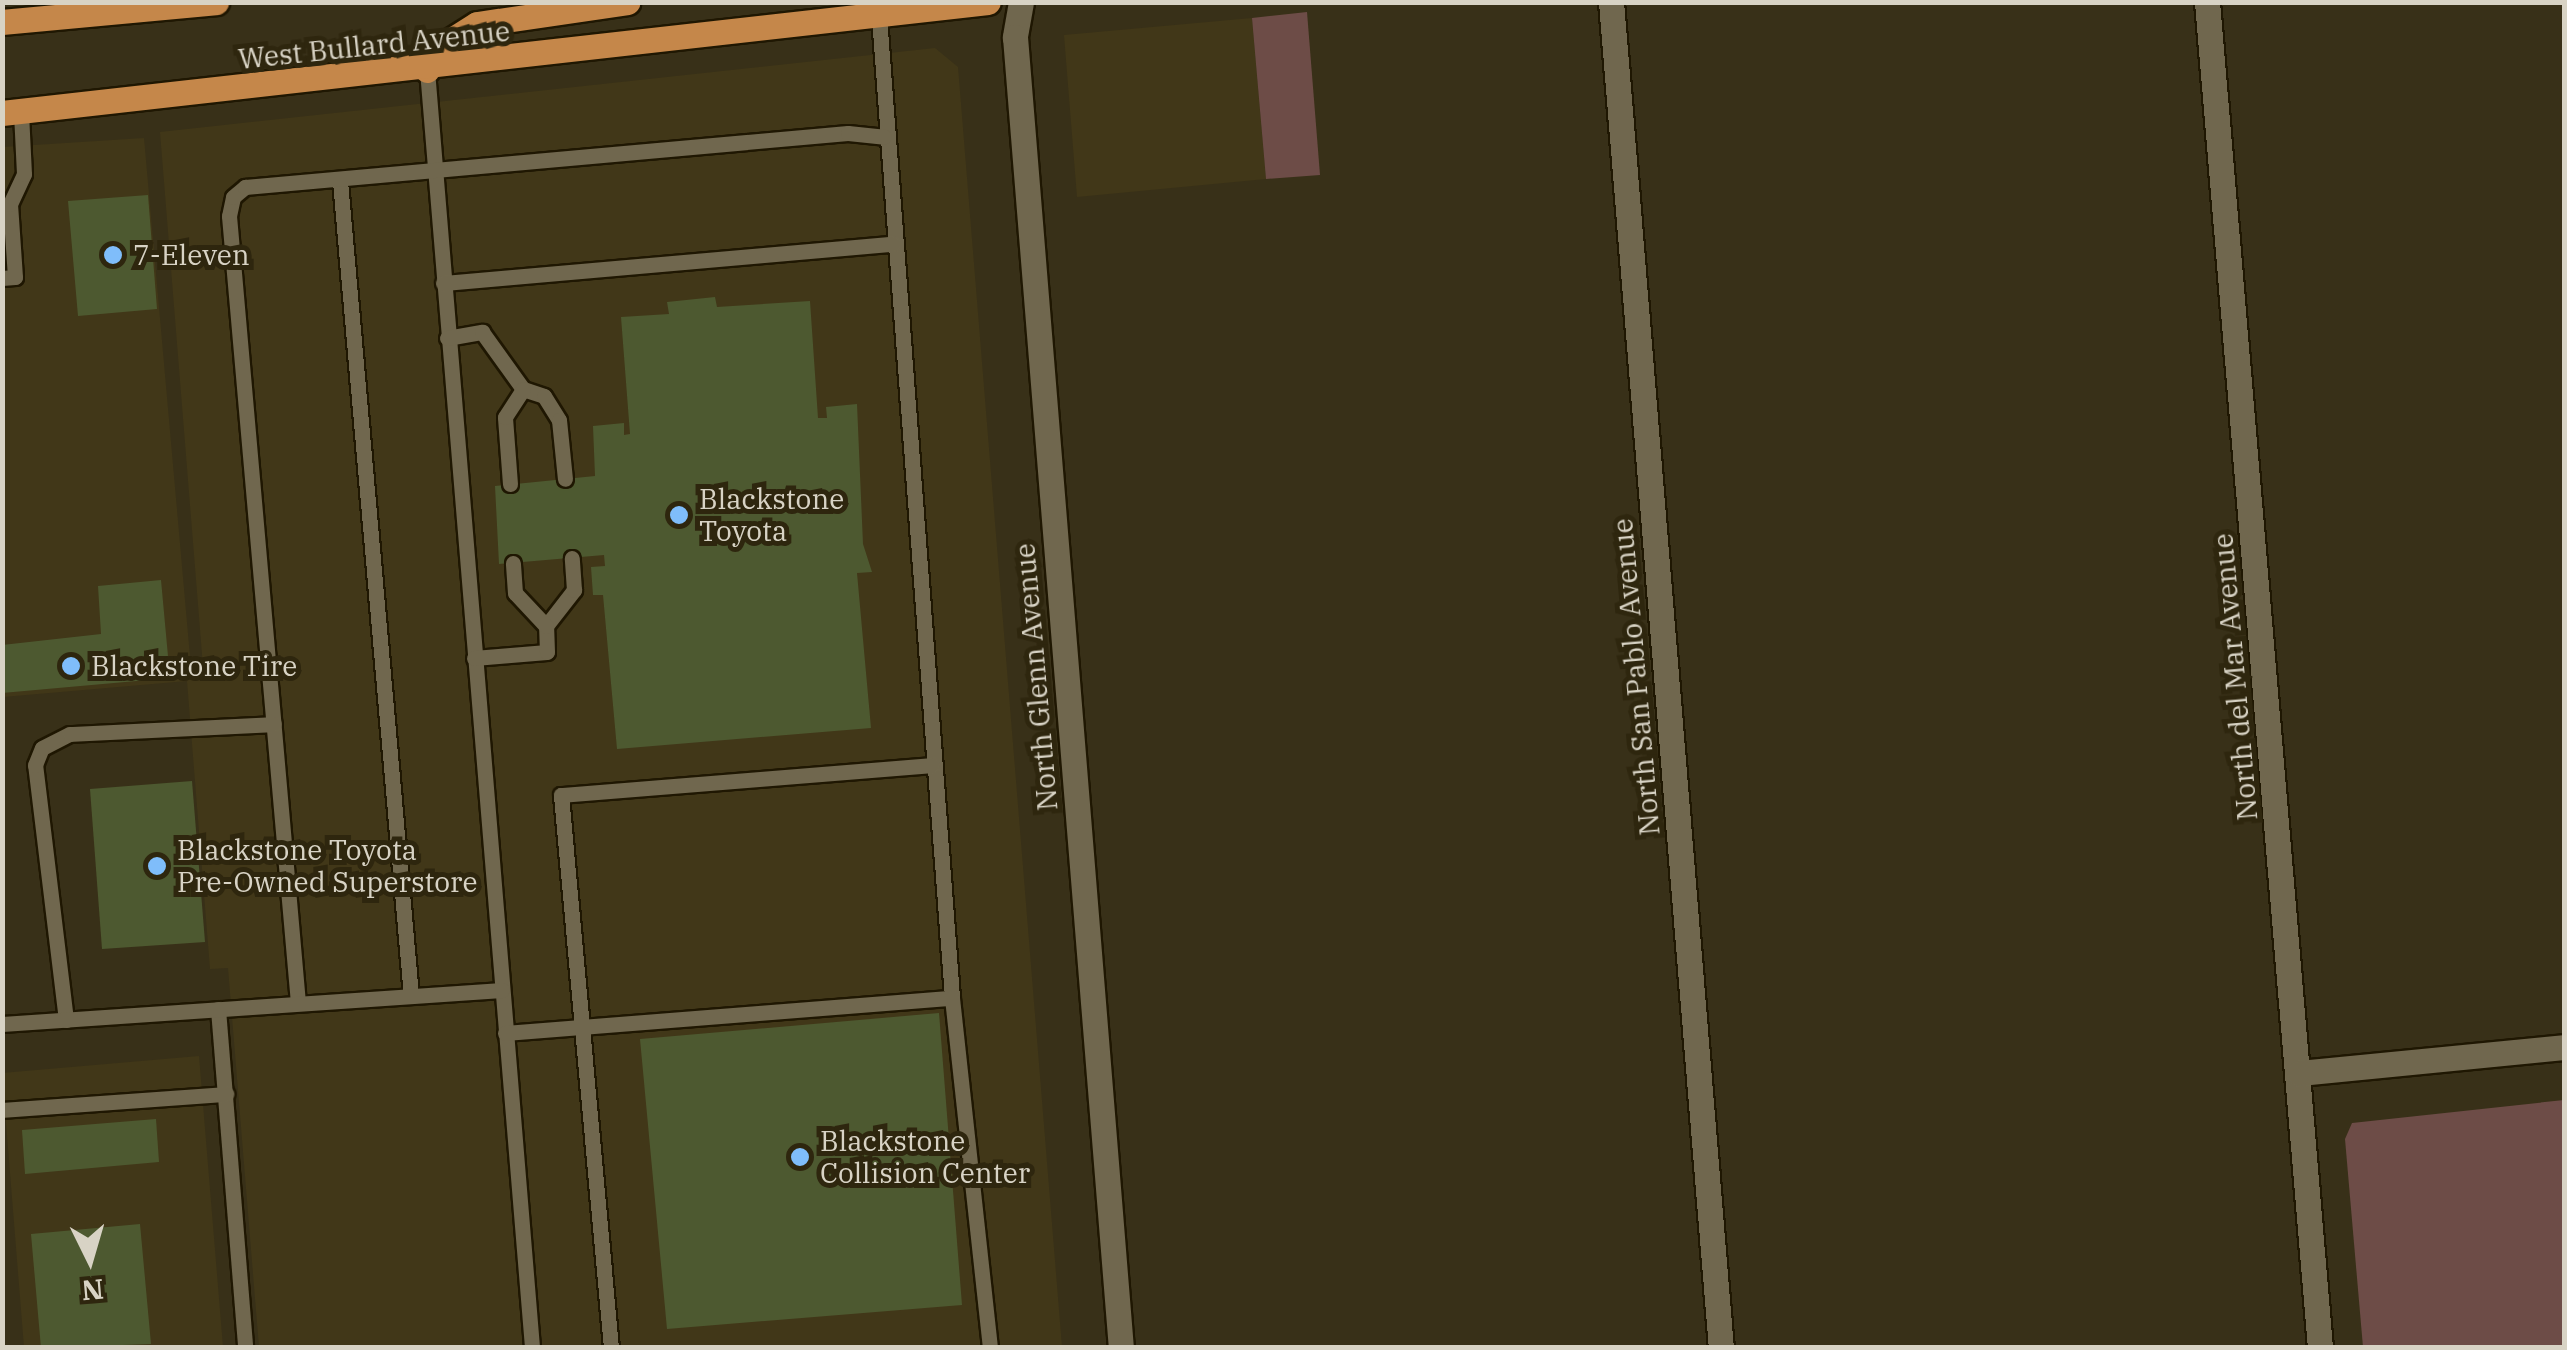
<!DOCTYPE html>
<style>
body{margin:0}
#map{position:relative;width:2567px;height:1350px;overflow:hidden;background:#383018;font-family:"IBM Plex Serif",serif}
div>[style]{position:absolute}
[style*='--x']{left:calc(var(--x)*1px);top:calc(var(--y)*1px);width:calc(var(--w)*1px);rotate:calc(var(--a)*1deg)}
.built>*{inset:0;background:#413718}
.green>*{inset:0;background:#6d4c47}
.building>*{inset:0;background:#4d5930}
.roads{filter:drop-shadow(2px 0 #1f1702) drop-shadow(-2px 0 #1f1702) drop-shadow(0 2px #1f1702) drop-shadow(0 -2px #1f1702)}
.service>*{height:15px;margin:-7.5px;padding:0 7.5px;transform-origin:7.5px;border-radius:7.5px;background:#70674e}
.minor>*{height:25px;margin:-12.5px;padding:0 12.5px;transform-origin:12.5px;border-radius:12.5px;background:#70674e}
.primary>*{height:25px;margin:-12.5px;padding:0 12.5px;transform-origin:12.5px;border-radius:12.5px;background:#c5874a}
.dots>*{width:28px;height:28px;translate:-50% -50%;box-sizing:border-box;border:5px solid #2e260e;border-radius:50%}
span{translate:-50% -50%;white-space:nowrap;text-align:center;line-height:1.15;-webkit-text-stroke:10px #2e260e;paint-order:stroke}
.street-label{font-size:28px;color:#d8d3c5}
.poi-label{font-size:28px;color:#d8d3c5}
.left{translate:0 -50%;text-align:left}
.frame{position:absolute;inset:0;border:5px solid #d8d3c5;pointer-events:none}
.north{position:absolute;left:40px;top:1210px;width:100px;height:100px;-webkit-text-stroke:8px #2e260e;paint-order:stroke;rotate:175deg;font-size:28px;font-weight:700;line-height:40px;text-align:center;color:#d8d3c5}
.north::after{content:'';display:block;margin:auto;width:35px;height:45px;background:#d8d3c5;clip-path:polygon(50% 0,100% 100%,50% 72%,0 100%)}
</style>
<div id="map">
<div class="built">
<i style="clip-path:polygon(1252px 18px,1266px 179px,1077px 197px,1064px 35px)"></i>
<i style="clip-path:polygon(935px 48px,958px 67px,1062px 1347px,259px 1347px,228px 968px,210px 969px,187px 681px,3px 697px,3px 147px,144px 138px,192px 679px,204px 679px,160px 132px)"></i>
<i style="clip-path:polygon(199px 1056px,223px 1347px,24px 1347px,2px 1073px)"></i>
</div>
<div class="green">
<i style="clip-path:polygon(1307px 12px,1320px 175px,1266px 179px,1252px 18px)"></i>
<i style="clip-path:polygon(2564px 1100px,2564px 1347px,2363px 1347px,2345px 1139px,2352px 1123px)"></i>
</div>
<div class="building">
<i style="clip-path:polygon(148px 195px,157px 309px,78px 316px,68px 201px)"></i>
<i style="clip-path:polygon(715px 297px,717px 307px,810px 301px,818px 418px,827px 418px,826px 407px,857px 404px,863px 544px,872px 572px,857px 573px,871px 728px,617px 749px,603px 595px,593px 595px,591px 567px,605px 566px,604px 555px,499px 564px,495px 486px,595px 476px,593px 426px,624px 423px,624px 435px,630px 434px,621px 317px,669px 314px,667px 302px)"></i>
<i style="clip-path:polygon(161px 580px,170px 678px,2px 693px,2px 645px,101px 634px,98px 586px)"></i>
<i style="clip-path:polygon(192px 781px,205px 942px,102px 949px,90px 789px)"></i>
<i style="clip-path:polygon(939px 1013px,962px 1305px,667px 1329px,640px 1039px)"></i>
<i style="clip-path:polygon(156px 1119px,159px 1162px,25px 1174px,22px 1130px)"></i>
<i style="clip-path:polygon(140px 1224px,151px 1344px,41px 1348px,31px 1234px)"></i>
</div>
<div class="roads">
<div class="service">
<i style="--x:879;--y:17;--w:984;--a:85.74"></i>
<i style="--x:427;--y:70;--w:1282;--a:85.3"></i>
<i style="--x:340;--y:181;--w:818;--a:85.02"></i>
<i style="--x:2;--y:278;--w:13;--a:-4"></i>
<i style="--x:15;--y:277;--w:73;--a:-93.9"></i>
<i style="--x:10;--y:204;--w:33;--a:-65"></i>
<i style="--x:24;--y:174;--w:62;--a:-92.8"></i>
<i style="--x:443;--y:283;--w:452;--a:-5"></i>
<i style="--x:447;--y:338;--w:36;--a:-10"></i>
<i style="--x:482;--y:332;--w:70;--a:54.3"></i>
<i style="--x:523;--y:389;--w:22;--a:18"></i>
<i style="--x:544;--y:396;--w:28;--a:58"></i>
<i style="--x:559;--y:420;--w:59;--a:84.2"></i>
<i style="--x:510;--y:484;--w:67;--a:-94.3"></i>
<i style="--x:505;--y:417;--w:33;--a:-57"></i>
<i style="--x:546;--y:626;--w:46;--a:-52.1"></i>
<i style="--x:574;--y:590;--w:32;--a:-94"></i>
<i style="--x:474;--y:658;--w:73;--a:-4.7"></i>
<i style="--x:547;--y:652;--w:26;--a:-92"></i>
<i style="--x:546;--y:626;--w:45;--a:-133.2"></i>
<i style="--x:515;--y:593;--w:30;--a:-94"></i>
<i style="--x:298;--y:1003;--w:790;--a:-95.01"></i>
<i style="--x:229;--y:216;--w:19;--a:-78"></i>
<i style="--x:233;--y:197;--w:16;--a:-40"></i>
<i style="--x:245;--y:187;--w:605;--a:-5.12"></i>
<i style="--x:848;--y:133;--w:36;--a:6"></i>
<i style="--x:218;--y:1009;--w:340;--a:85.4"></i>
<i style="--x:66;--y:1020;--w:257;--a:-96.9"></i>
<i style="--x:35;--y:765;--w:18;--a:-68"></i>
<i style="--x:42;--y:748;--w:31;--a:-27"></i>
<i style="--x:70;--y:734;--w:204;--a:-2.8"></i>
<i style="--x:2;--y:1024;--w:501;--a:-3.89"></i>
<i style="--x:505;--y:1033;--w:448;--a:-4.5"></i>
<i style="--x:952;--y:998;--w:352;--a:83.8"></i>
<i style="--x:2;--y:1110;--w:225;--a:-4.1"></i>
<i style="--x:611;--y:1348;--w:555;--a:-95.17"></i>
<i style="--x:561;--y:795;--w:372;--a:-4.6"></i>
</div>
<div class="minor">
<i style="--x:1021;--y:2;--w:36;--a:100"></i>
<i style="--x:1015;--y:37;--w:1315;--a:85.38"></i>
<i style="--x:1611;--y:2;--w:1350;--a:85.33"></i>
<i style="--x:2207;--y:2;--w:1351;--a:85.2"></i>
<i style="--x:2299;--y:1073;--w:266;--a:-5.6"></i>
</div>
<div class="primary">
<i style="--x:2;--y:22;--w:215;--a:-5.3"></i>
<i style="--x:427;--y:70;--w:28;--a:-58"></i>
<i style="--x:442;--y:46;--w:41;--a:-32.2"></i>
<i style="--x:477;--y:24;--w:152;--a:-8.3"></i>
<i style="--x:2;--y:113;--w:992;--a:-6.42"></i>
</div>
</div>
<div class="dots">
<i style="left:113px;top:255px;background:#7fbdfa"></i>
<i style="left:679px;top:515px;background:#7fbdfa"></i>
<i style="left:71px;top:666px;background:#7fbdfa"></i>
<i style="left:157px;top:866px;background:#7fbdfa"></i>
<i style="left:800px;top:1157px;background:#7fbdfa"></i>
</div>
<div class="street-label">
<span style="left:374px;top:45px;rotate:-6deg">West Bullard Avenue</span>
<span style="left:1036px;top:677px;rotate:-95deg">North Glenn Avenue</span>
<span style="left:1636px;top:677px;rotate:-95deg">North San Pablo Avenue</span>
<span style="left:2235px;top:677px;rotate:-95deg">North del Mar Avenue</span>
</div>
<div class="poi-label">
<span class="left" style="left:133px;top:255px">7-Eleven</span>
<span class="left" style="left:699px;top:515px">Blackstone<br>Toyota</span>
<span class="left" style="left:91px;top:666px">Blackstone Tire</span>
<span class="left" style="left:177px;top:866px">Blackstone Toyota<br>Pre-Owned Superstore</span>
<span class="left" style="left:820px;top:1157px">Blackstone<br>Collision Center</span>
</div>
<div class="frame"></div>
<div class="north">N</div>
</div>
